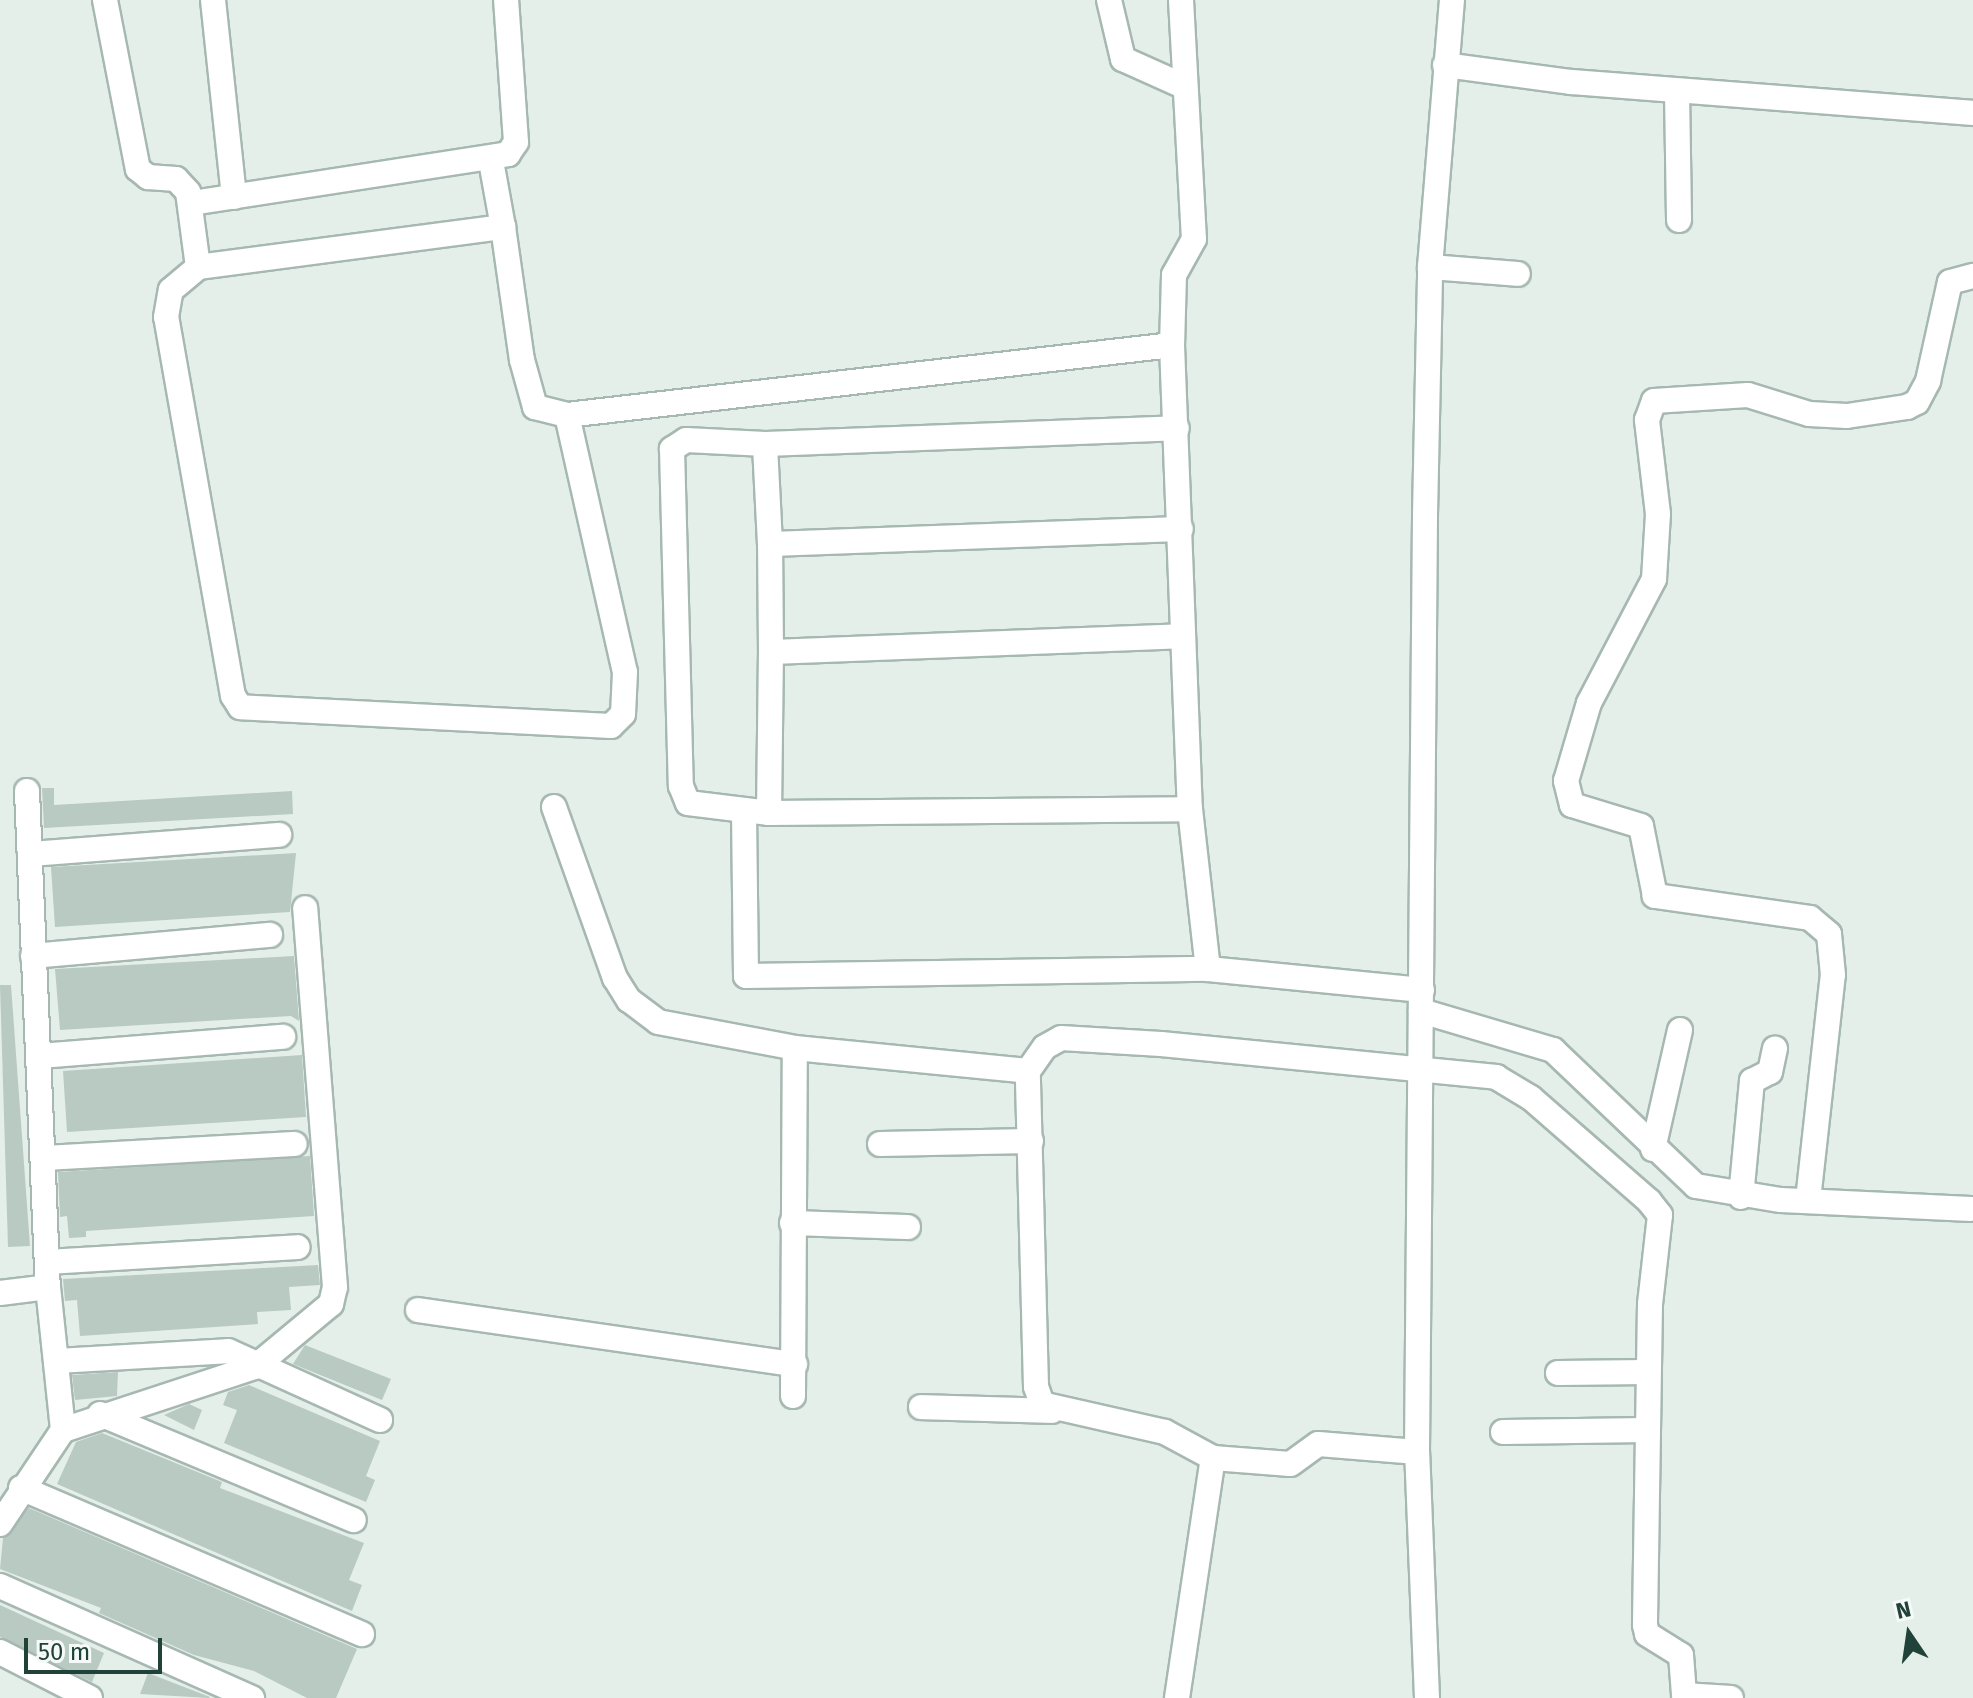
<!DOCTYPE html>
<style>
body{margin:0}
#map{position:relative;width:1973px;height:1698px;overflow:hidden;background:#e4efea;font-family:"Fira Sans",sans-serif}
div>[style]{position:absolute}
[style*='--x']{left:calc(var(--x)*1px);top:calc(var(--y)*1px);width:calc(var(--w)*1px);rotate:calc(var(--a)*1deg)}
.building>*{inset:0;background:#b9cac2}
.roads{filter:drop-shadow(2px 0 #a6b8b1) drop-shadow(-2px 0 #a6b8b1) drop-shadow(0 2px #a6b8b1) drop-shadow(0 -2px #a6b8b1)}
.minor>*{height:24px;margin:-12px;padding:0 12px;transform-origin:12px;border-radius:12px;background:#fff}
span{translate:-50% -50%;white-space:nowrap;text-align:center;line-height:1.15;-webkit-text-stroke:6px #f5faf8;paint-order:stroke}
.north{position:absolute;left:1869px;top:1594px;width:80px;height:80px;-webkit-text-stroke:6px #f5faf8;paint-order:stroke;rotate:347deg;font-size:22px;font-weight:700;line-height:32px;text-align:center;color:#214239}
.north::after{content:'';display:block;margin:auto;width:28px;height:36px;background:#214239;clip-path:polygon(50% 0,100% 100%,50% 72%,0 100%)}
.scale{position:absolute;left:24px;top:1638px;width:138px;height:36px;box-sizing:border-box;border:4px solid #214239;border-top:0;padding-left:10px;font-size:24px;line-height:28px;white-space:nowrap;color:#214239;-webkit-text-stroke:6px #f5faf8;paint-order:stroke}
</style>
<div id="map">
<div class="building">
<i style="clip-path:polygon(42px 788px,54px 788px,54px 805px,292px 791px,293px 814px,44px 828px)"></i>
<i style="clip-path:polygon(296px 853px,290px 912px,55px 927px,51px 867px)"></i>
<i style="clip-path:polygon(294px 956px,299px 1021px,291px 1016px,60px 1030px,55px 969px)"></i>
<i style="clip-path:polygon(0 985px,11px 985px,30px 1246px,8px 1247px)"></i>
<i style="clip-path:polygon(302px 1055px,306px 1117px,67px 1132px,63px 1071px)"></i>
<i style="clip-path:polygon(310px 1156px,314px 1216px,86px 1231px,86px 1237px,69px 1238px,67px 1216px,60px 1217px,58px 1172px)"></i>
<i style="clip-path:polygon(318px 1265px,320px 1285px,289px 1287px,291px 1310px,257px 1312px,258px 1324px,80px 1336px,77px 1300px,65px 1301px,63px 1279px)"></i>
<i style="clip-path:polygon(305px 1345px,391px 1379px,382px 1400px,293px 1364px)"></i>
<i style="clip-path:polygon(118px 1372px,117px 1396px,75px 1400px,72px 1375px)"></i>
<i style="clip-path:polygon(249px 1385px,380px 1441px,366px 1476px,375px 1480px,366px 1502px,224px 1443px,237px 1410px,223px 1405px,228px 1392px)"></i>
<i style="clip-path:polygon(189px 1404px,202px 1410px,194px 1430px,164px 1415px)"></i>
<i style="clip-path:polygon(102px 1433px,222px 1482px,220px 1488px,364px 1543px,349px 1580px,362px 1585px,352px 1611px,57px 1484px,76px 1442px)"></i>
<i style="clip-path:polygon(29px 1508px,357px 1649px,336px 1698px,307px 1698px,254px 1671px,194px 1655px,99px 1613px,101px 1608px,0 1569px,3px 1538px)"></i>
<i style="clip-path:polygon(0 1605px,104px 1653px,92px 1682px,0 1637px)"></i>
<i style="clip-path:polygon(148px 1673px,210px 1697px,209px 1698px,140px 1694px)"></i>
</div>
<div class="roads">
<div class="minor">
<i style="--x:105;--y:0;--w:172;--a:79"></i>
<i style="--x:138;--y:169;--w:13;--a:39"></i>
<i style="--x:148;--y:177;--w:28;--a:4"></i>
<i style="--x:176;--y:179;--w:18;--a:47"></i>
<i style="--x:188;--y:192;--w:76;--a:82.4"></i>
<i style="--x:213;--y:0;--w:198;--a:83.9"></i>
<i style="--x:1109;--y:0;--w:61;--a:76.7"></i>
<i style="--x:1123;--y:59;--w:66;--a:24.2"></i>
<i style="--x:1181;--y:0;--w:239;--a:86.9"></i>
<i style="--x:1194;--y:239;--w:41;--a:119.1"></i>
<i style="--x:1174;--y:275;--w:70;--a:91.6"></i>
<i style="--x:1172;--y:345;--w:464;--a:87.8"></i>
<i style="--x:1190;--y:809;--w:161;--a:83.6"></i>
<i style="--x:1445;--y:65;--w:127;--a:7.7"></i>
<i style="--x:1571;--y:82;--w:403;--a:4.4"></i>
<i style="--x:1677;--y:91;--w:129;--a:89.1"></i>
<i style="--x:491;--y:161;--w:67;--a:79.7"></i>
<i style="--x:503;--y:227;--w:134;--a:81.9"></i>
<i style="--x:522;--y:360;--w:49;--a:74.5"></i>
<i style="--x:535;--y:407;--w:33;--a:14"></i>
<i style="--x:567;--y:415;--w:263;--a:77.3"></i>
<i style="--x:625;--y:672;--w:42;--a:92.7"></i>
<i style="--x:623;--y:714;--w:17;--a:135"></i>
<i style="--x:611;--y:726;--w:371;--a:-177.1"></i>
<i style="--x:240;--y:707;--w:13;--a:-122"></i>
<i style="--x:233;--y:696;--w:385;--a:-100"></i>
<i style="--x:166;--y:317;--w:27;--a:-80"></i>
<i style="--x:171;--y:290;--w:35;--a:-40"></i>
<i style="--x:198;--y:267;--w:308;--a:-7.5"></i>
<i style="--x:192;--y:203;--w:320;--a:-8.8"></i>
<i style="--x:508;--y:154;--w:14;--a:-56"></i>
<i style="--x:516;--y:142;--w:142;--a:-94"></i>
<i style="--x:1430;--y:267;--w:88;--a:4.5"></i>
<i style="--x:567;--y:415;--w:609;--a:-6.6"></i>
<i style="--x:765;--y:444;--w:79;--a:-177.1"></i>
<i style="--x:686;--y:440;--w:17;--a:147"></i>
<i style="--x:672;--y:449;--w:337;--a:88.5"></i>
<i style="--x:681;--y:786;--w:18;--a:68"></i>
<i style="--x:688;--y:803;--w:82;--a:7"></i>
<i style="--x:769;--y:813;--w:421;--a:-0.5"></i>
<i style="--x:770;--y:544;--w:100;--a:-92.9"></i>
<i style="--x:765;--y:444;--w:412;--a:-2.2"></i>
<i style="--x:771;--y:652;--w:108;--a:-90.5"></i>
<i style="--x:770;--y:544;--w:411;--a:-2.1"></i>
<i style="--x:27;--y:791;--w:496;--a:87.6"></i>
<i style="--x:48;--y:1287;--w:144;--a:84"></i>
<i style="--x:554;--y:807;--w:182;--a:70.4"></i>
<i style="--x:615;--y:978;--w:26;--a:58"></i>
<i style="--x:629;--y:1000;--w:36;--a:37"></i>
<i style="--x:658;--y:1022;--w:139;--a:10.7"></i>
<i style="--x:795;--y:1048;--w:234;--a:5.6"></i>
<i style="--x:744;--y:812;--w:164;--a:89.3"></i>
<i style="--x:746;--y:976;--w:462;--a:-0.9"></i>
<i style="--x:1208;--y:969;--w:215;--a:5.6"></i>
<i style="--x:769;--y:813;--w:161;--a:-89.3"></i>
<i style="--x:771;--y:652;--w:411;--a:-2.2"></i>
<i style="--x:30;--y:854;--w:250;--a:-4.4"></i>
<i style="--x:33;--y:956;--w:238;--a:-5.1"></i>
<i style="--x:1421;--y:1011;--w:138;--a:16.5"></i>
<i style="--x:1553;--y:1050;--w:197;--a:43.6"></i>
<i style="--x:1696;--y:1186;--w:86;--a:9.4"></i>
<i style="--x:1781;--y:1200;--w:190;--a:2.7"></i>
<i style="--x:39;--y:1056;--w:245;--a:-4.5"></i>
<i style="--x:880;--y:1144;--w:151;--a:-1.1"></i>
<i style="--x:1653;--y:1149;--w:122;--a:-77.2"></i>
<i style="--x:44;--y:1158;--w:251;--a:-3.2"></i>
<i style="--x:1741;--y:1197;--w:117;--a:-84.6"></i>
<i style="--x:1752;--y:1081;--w:20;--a:-27"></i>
<i style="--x:1770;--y:1072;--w:24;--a:-78"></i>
<i style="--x:1808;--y:1200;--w:226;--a:-83.7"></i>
<i style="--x:1833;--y:975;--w:41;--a:-95.6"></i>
<i style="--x:1829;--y:934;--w:25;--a:-140"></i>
<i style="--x:1810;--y:918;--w:157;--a:-171.9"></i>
<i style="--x:1655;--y:896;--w:71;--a:-101.3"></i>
<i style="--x:1641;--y:826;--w:72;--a:-163.1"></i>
<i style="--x:1572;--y:805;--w:25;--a:-104"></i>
<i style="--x:1566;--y:781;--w:81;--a:-73.6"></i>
<i style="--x:1589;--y:703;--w:140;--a:-62.3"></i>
<i style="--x:1654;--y:579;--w:65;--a:-86.5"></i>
<i style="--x:1658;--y:514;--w:95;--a:-96.7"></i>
<i style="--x:1647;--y:420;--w:20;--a:-70"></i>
<i style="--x:1654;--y:401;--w:94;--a:-3.7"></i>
<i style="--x:1748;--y:395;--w:64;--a:17.3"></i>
<i style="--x:1809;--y:414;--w:38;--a:3"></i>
<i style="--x:1847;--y:416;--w:61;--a:-8.5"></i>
<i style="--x:1907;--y:407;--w:11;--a:-27"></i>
<i style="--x:1917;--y:402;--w:24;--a:-62"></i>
<i style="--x:1928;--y:381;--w:101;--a:-77.5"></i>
<i style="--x:1950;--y:282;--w:24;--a:-15"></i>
<i style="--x:792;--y:1223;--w:116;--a:2"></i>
<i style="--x:47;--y:1262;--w:251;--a:-3.4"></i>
<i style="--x:0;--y:1293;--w:48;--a:-7.1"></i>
<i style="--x:418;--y:1310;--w:381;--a:8.2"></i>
<i style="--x:56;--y:1361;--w:172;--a:-3.3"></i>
<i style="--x:228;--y:1351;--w:167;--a:24.4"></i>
<i style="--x:1558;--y:1373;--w:90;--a:-0.6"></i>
<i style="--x:793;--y:1396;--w:348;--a:-89.7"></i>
<i style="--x:921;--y:1407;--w:131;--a:1.7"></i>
<i style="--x:100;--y:1414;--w:275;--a:22.7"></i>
<i style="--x:1503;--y:1432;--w:145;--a:-0.8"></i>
<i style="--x:1417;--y:1452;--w:99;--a:-175.4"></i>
<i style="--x:1318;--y:1444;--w:34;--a:144"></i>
<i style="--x:1290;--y:1464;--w:77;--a:-175.5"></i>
<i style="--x:1213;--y:1458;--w:55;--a:-151.6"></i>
<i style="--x:1165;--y:1432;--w:126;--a:-167.2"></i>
<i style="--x:1042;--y:1404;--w:18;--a:-109"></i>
<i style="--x:1036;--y:1387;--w:316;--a:-91.5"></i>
<i style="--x:1028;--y:1071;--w:29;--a:-55"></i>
<i style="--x:1045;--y:1047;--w:18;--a:-29"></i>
<i style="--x:1061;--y:1038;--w:100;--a:3.4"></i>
<i style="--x:1161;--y:1044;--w:337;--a:5.6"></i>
<i style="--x:1496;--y:1077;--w:41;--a:31"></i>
<i style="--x:1531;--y:1098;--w:157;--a:41.1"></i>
<i style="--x:1649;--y:1201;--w:18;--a:52"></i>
<i style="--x:1660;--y:1215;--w:90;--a:96.4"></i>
<i style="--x:1650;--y:1304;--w:321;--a:90.9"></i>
<i style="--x:1645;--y:1625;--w:9;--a:77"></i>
<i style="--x:1647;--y:1634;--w:40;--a:32"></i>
<i style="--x:1681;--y:1655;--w:40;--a:85.7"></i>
<i style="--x:1684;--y:1695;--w:47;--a:3.7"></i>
<i style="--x:21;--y:1488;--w:371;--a:23.2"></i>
<i style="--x:0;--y:1524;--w:113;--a:-56.2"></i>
<i style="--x:63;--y:1430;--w:202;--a:-18.2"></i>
<i style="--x:255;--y:1367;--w:99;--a:-39.7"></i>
<i style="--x:331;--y:1304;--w:17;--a:-77"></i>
<i style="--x:335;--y:1287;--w:380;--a:-94.5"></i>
<i style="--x:0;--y:1586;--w:276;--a:24"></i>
<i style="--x:0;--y:1652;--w:101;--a:27.1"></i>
<i style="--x:1177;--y:1698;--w:243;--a:-81.5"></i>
<i style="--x:1427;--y:1698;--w:246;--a:-92.3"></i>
<i style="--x:1417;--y:1452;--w:937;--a:-89.51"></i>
<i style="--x:1425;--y:515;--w:248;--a:-88.8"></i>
<i style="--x:1430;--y:267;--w:268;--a:-85.3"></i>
</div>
</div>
<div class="north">N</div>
<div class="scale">50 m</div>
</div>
